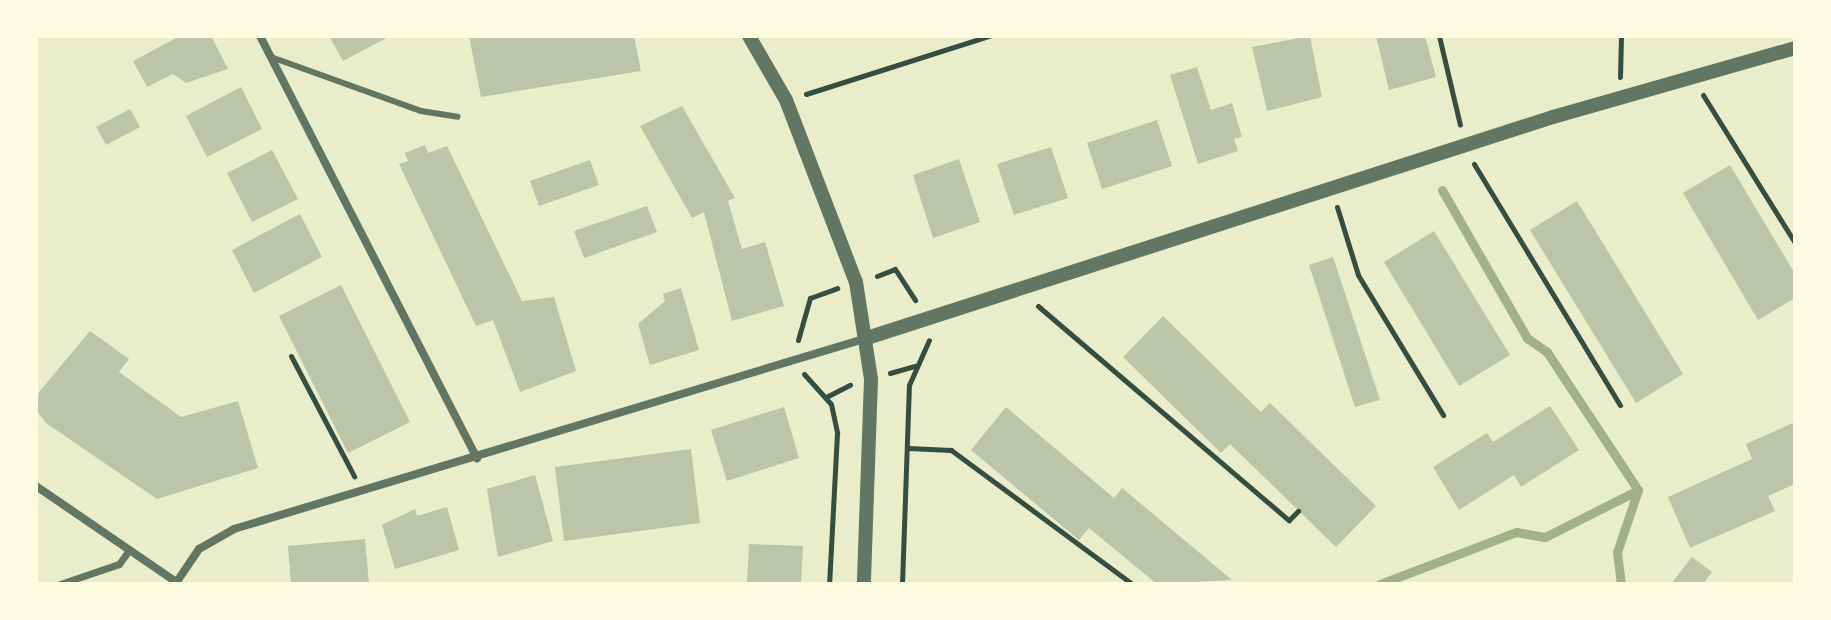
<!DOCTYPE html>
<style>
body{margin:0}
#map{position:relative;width:1831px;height:620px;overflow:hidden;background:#e9edc9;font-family:Karla,sans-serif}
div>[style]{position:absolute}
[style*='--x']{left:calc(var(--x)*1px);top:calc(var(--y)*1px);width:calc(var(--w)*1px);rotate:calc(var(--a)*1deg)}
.stream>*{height:9px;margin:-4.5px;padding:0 4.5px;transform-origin:4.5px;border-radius:4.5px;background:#a3b18a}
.building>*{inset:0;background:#bcc5a7}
.path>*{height:5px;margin:-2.5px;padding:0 2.5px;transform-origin:2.5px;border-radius:2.5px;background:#344e41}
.service>*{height:6px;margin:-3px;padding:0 3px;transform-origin:3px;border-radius:3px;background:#617663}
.pedestrian>*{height:7px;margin:-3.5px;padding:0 3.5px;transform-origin:3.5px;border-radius:3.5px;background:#617663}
.minor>*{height:8px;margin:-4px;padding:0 4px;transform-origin:4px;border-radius:4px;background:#617663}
.tertiary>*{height:14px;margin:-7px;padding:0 7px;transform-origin:7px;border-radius:7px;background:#617663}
span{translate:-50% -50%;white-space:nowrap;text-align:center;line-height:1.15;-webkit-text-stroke:6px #fefae0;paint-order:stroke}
.frame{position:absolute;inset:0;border:38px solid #fefae0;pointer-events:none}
</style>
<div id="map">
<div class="stream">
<i style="--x:1442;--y:190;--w:171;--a:60.1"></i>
<i style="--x:1527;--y:338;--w:24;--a:35"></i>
<i style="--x:1547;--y:352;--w:165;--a:56.6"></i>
<i style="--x:1638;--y:490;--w:65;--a:108.7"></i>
<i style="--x:1617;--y:552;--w:32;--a:83"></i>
<i style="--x:1380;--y:584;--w:146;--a:-20.9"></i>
<i style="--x:1516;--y:532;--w:29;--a:10"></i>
<i style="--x:1545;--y:537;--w:104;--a:-26.8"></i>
</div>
<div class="building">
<i style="clip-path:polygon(180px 36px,211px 36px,228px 69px,186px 83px,173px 74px,147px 87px,133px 61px)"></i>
<i style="clip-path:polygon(329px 36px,390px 36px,343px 61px)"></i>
<i style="clip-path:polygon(469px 36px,634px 36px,641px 71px,481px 97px)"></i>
<i style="clip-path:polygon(1310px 36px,1322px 97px,1267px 111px,1252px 47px)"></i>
<i style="clip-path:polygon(1376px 36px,1425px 36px,1436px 77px,1389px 90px)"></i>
<i style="clip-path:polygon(1197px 67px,1211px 110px,1232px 103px,1242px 137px,1234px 139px,1238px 151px,1198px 164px,1170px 75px)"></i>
<i style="clip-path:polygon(241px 87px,262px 129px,207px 157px,186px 116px)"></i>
<i style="clip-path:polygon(682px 106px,735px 198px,728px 201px,742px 249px,765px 242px,784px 306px,732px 321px,704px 212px,692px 218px,640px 126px)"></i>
<i style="clip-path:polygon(130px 109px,140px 127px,106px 145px,96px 127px)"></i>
<i style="clip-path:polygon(1157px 120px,1172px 166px,1102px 189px,1087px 143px)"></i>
<i style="clip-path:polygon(425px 145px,428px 153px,447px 146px,522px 301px,554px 297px,576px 371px,520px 392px,493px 320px,476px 326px,399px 164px,408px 161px,405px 153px)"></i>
<i style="clip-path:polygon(1051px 147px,1068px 198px,1014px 215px,997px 164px)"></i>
<i style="clip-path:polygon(272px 150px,298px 199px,252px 222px,227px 173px)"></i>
<i style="clip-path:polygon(959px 159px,980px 222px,933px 238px,913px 175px)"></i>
<i style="clip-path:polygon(590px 160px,599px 185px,539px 206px,530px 181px)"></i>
<i style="clip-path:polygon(1730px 165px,1795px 274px,1795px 298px,1758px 320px,1683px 193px)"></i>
<i style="clip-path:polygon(1577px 201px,1683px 374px,1636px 403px,1530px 230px)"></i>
<i style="clip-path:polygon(647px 206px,657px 232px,584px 258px,574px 231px)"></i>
<i style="clip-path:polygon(300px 214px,322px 257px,254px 293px,232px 250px)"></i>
<i style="clip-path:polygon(1434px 231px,1510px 355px,1459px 386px,1384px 262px)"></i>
<i style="clip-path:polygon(1333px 257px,1380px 400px,1355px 407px,1309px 265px)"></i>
<i style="clip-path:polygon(341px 285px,410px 422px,348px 453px,279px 316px)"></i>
<i style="clip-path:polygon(681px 288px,699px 350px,650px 365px,638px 324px,665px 301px,663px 294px)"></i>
<i style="clip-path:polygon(1163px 316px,1261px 412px,1270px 403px,1376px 506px,1336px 547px,1230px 444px,1221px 453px,1123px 357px)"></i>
<i style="clip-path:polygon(90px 331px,129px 359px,119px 372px,181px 417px,238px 401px,258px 468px,157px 499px,46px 423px,36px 410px,39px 392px)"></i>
<i style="clip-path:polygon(1550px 406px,1579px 450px,1521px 487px,1514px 475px,1459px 510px,1433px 467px,1487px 433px,1493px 442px)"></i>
<i style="clip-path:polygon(784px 407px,799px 458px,727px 481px,711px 430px)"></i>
<i style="clip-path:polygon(1006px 407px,1114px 498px,1122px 488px,1232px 580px,1157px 584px,1089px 528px,1079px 540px,971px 450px)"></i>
<i style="clip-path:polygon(1795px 422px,1795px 484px,1768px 496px,1775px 511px,1690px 548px,1668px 497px,1752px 459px,1746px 444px)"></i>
<i style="clip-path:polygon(691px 449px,700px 523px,564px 541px,555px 467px)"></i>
<i style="clip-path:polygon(535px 475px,553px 541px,498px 557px,487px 489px)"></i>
<i style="clip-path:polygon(447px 507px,459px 550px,395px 569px,382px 525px,415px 509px,417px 516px)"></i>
<i style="clip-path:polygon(365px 539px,369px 584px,291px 584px,288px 546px)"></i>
<i style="clip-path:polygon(749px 544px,803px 546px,801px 584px,747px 584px)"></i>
<i style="clip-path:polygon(1692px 557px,1712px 572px,1703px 584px,1671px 584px)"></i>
</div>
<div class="path">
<i style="--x:1439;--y:36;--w:91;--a:76.7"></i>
<i style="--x:1620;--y:77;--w:41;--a:-88.6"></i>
<i style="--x:806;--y:94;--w:192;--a:-17.6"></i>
<i style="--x:1703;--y:95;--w:174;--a:58.1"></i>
<i style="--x:1474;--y:164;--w:282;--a:58.8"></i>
<i style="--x:1337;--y:207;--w:71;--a:72.8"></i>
<i style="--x:1358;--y:275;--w:164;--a:58.7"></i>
<i style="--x:877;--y:276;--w:19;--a:-21"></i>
<i style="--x:895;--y:269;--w:37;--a:57"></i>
<i style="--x:1038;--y:306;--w:330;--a:40.5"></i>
<i style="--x:1289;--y:520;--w:13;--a:-45"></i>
<i style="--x:798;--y:340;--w:44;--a:-74.1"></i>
<i style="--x:810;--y:298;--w:29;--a:-20"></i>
<i style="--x:291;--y:356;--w:136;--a:62.3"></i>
<i style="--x:890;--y:373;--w:26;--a:-16"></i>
<i style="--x:804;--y:374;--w:40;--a:48"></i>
<i style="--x:831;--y:404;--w:30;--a:78"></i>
<i style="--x:837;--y:433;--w:151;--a:93"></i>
<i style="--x:826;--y:397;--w:27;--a:-27"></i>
<i style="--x:908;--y:448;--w:43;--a:2.7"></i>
<i style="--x:951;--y:450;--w:225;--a:36.5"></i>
<i style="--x:902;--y:584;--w:199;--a:-88"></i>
<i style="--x:909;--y:385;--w:49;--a:-66"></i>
</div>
<div class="service">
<i style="--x:271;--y:57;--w:159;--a:19.8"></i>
<i style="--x:421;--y:111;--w:37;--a:9"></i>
</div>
<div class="pedestrian">
<i style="--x:60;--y:584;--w:62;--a:-18.7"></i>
<i style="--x:119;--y:564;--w:14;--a:-54"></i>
</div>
<div class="minor">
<i style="--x:260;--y:36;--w:475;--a:62.8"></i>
<i style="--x:36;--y:486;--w:173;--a:34.4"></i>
<i style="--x:176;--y:583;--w:41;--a:-55.9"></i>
<i style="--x:199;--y:549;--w:40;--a:-29.7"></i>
<i style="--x:234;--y:529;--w:661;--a:-16.79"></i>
</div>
<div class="tertiary">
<i style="--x:749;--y:36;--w:74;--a:60"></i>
<i style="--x:786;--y:100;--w:195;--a:69"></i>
<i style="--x:856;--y:282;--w:98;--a:81.2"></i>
<i style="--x:871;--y:379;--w:205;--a:92"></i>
<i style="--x:867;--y:338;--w:721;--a:-17.86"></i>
<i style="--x:1553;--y:117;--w:252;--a:-15.9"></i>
</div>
<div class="frame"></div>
</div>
